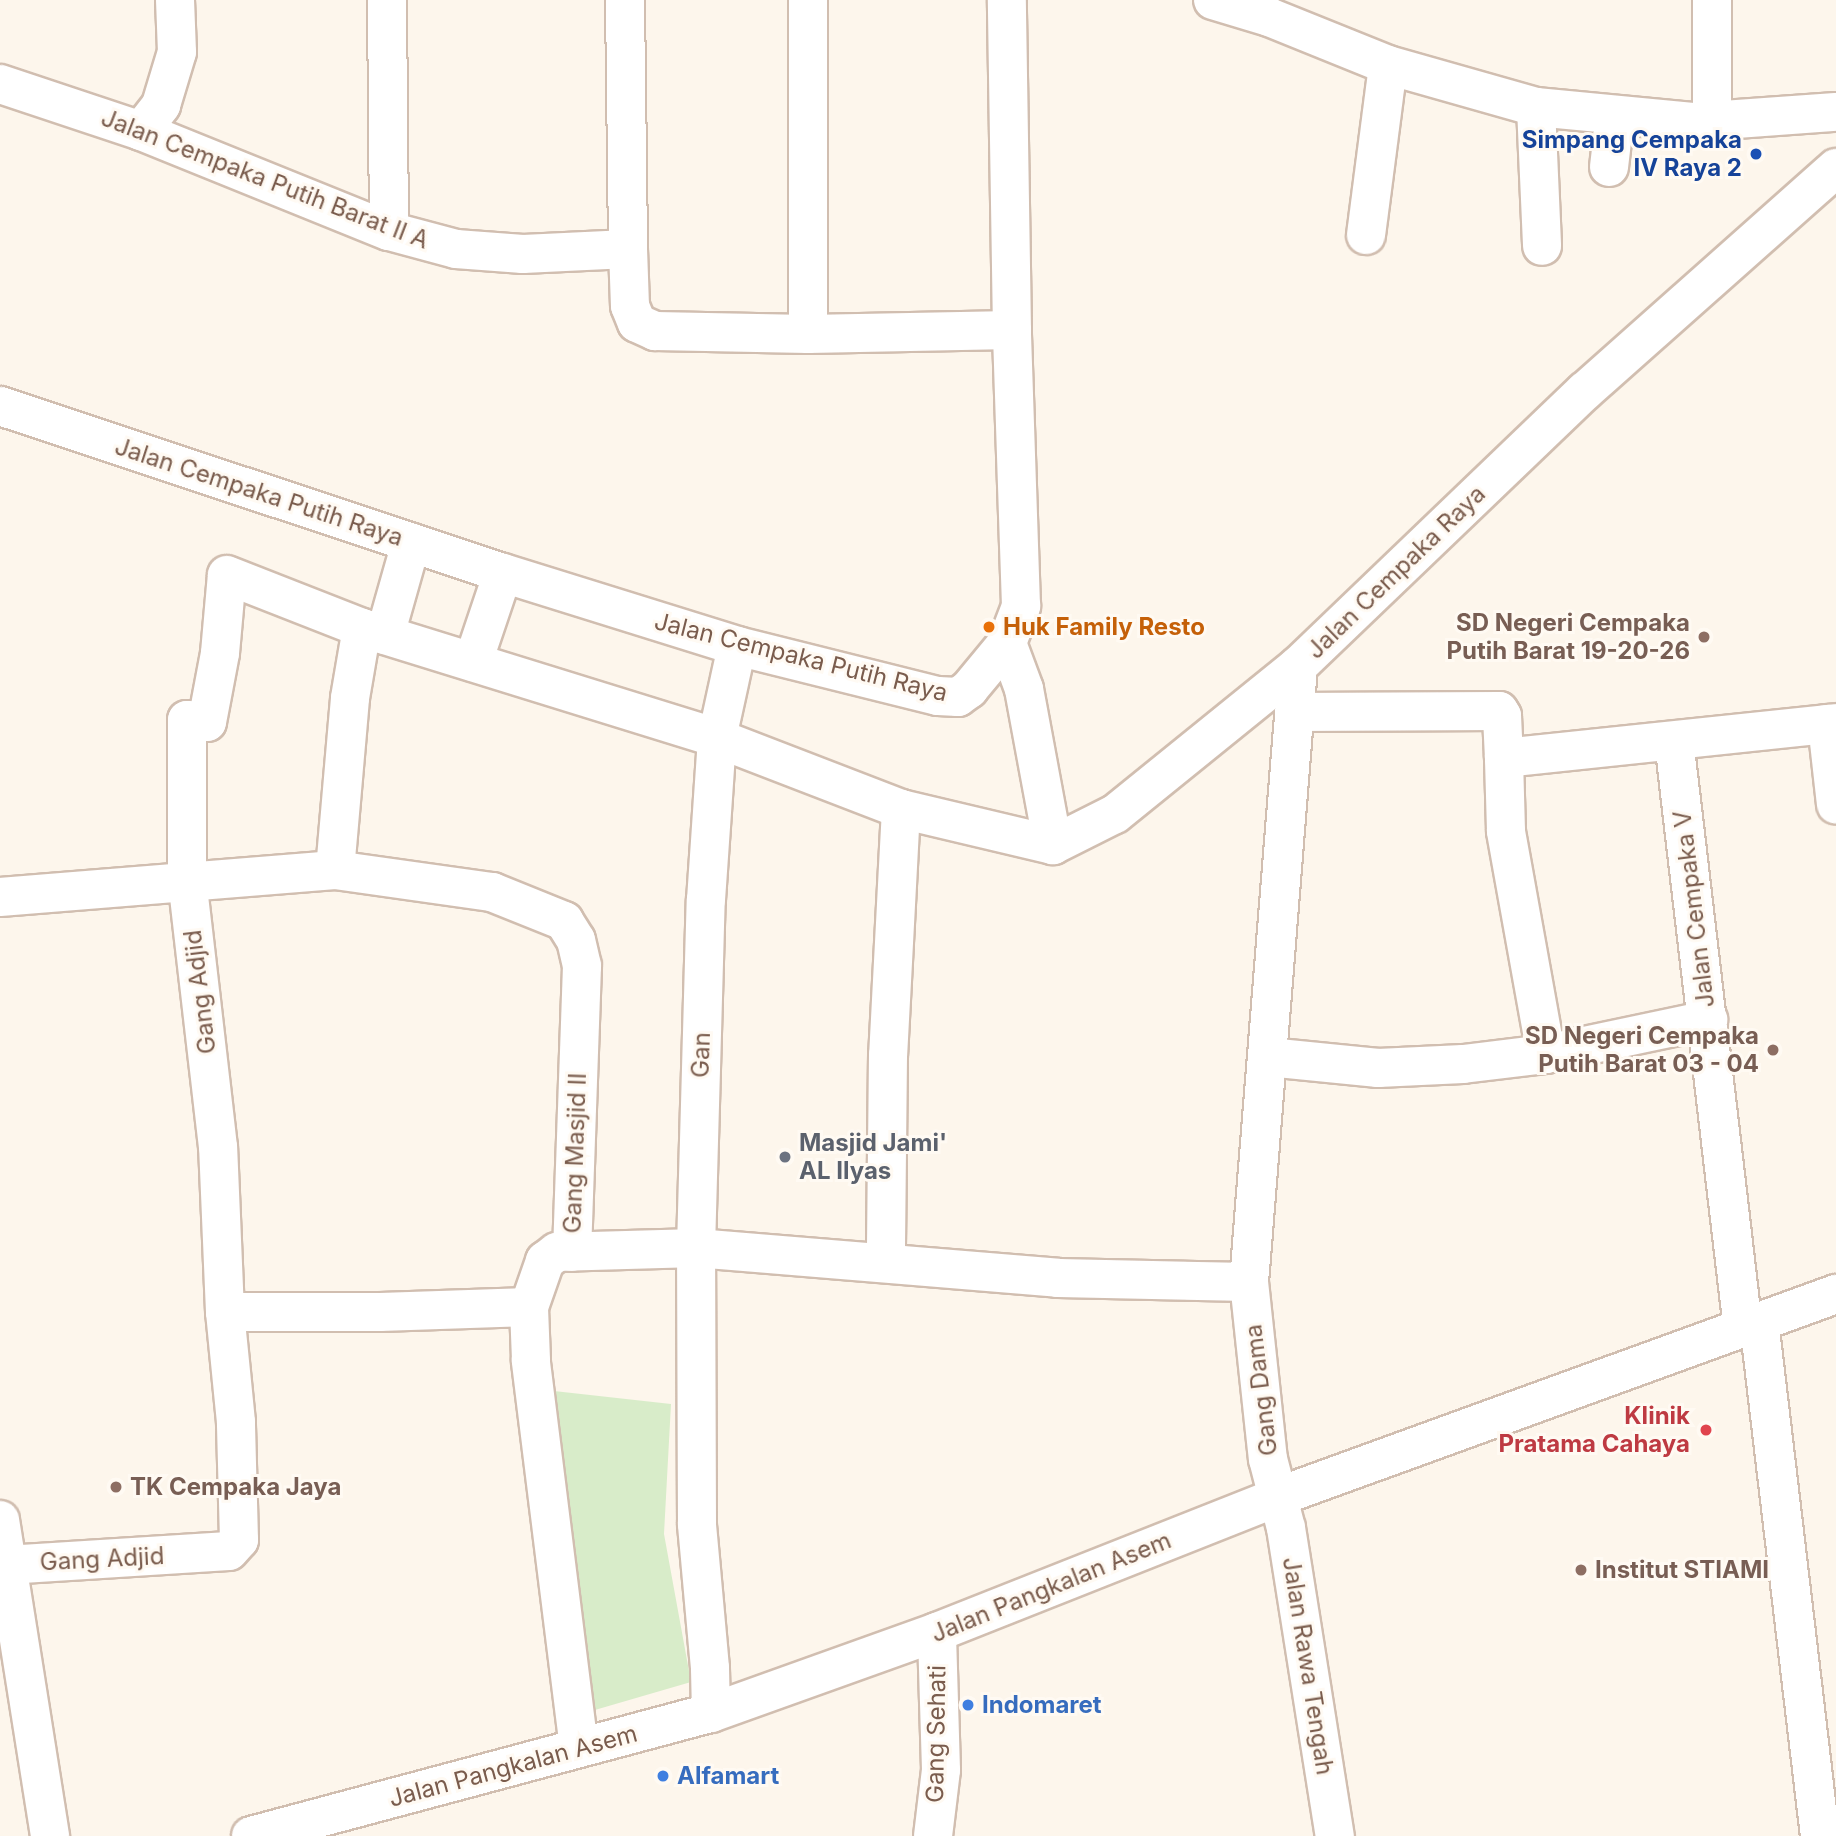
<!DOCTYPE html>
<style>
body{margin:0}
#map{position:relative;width:1836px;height:1836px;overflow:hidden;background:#fdf6ec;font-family:Inter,sans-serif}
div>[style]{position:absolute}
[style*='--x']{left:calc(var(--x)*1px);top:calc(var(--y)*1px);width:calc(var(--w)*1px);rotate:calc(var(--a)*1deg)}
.green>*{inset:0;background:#d8ecc9}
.roads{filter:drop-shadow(2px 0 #d1beb0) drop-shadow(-2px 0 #d1beb0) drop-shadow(0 2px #d1beb0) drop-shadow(0 -2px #d1beb0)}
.minor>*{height:38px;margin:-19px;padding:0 19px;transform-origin:19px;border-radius:19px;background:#fff}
.dots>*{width:19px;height:19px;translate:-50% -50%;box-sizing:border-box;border:4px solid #fffaf3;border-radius:50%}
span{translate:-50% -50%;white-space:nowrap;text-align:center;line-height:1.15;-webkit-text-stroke:6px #fffaf3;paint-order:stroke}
.transit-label{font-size:24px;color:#164399;font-weight:700}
.right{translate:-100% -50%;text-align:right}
.street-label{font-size:24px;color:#7a5c4d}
.education-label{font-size:24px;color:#785e54;font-weight:700}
.left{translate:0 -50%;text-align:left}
.food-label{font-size:24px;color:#c56008;font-weight:700}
.worship-label{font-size:24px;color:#5b616d;font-weight:700}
.health-label{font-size:24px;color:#be3a42;font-weight:700}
.shop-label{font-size:24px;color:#366cbe;font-weight:700}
</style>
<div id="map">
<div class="green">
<i style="clip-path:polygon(536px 1389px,671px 1404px,664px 1534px,691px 1682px,588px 1712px)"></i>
</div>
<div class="roads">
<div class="minor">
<i style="--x:387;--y:0;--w:231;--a:89.5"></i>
<i style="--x:625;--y:0;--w:249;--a:89.3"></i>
<i style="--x:808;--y:0;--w:334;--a:90"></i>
<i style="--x:1213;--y:0;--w:59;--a:16.9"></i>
<i style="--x:1269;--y:17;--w:128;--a:22"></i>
<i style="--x:1388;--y:65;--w:154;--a:15.8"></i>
<i style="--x:1536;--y:107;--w:160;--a:5.4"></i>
<i style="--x:1695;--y:122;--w:141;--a:-4.1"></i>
<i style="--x:1712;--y:0;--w:122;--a:90"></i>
<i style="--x:0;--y:84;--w:149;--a:18.4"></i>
<i style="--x:141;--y:131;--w:267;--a:22"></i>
<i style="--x:389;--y:231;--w:69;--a:15"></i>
<i style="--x:456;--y:249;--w:67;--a:4.3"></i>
<i style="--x:523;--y:254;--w:105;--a:-2.7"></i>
<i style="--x:628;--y:249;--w:57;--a:88"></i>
<i style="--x:630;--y:306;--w:18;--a:68"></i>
<i style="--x:637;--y:323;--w:20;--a:24"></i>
<i style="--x:655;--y:331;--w:153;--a:1.1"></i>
<i style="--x:808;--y:334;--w:204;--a:-1.1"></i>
<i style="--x:1536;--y:107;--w:139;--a:87.5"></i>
<i style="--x:141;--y:131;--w:33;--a:-52"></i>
<i style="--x:161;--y:105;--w:55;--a:-73.2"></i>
<i style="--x:177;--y:52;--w:52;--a:-92.2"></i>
<i style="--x:1609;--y:167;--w:52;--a:-83.4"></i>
<i style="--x:1366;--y:235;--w:171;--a:-82.6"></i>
<i style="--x:0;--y:406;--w:530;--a:18.37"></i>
<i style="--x:503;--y:573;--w:245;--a:17.3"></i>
<i style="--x:737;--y:646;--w:207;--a:14"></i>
<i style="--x:938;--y:696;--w:20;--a:3"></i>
<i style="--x:958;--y:697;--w:14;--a:-36"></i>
<i style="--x:969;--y:689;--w:60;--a:-50.4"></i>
<i style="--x:1007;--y:643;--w:40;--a:-69"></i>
<i style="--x:1021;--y:606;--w:276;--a:-91.9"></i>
<i style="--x:1012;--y:330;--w:330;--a:-90.9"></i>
<i style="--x:385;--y:635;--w:96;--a:-74.2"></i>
<i style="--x:1007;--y:643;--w:49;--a:69.7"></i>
<i style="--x:1024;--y:689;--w:159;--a:79.5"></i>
<i style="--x:473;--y:662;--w:94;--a:-71.4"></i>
<i style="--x:1294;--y:712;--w:205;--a:-0.3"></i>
<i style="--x:1499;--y:711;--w:6;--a:59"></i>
<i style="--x:1502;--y:716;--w:42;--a:87.3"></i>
<i style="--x:1827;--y:724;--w:81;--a:83.6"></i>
<i style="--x:1674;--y:741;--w:591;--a:83.3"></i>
<i style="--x:901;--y:809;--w:156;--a:13.3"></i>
<i style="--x:1053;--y:845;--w:69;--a:-26.6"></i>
<i style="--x:1115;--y:814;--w:235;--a:-39"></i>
<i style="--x:1298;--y:666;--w:397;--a:-43.8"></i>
<i style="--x:1585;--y:391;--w:336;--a:-41.6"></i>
<i style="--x:335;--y:870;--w:173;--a:-85"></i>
<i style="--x:350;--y:698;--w:71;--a:-80.3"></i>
<i style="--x:0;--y:897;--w:336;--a:-4.6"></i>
<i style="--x:335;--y:870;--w:159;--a:8"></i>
<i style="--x:492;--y:892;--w:78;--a:21.9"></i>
<i style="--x:564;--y:921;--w:22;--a:58"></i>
<i style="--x:576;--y:940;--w:27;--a:77"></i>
<i style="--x:582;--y:966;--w:286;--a:92"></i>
<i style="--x:1546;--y:1054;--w:227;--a:-100.2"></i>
<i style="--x:1506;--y:831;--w:73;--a:-91.6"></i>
<i style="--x:1504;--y:758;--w:334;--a:-6"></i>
<i style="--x:1268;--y:1057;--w:111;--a:5.7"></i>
<i style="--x:1378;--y:1068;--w:85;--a:-2.7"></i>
<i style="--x:1463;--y:1064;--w:84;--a:-6.9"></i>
<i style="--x:1546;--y:1054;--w:166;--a:-11.9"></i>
<i style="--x:1249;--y:1282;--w:178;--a:83.9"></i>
<i style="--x:1268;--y:1459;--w:71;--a:75.4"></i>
<i style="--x:1286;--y:1528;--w:312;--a:81"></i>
<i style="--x:225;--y:1312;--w:155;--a:0"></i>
<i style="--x:380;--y:1312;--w:149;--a:-1.9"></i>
<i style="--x:1759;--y:1322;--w:518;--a:83.23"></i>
<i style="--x:0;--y:1520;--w:320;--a:81"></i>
<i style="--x:6;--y:1565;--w:223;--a:-3.6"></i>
<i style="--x:229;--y:1551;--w:15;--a:-48"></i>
<i style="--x:239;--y:1540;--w:118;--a:-91.5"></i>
<i style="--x:236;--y:1422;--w:111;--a:-95.7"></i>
<i style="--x:225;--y:1312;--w:165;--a:-92.4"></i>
<i style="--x:218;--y:1147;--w:269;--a:-96.6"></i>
<i style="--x:187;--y:880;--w:160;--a:-90"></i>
<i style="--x:187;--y:720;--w:20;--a:6"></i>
<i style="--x:207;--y:722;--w:70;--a:-79.3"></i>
<i style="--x:220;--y:653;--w:78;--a:-84.9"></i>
<i style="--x:227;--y:575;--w:145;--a:21.4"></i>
<i style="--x:362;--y:628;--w:372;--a:17.2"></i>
<i style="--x:717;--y:738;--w:197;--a:21.1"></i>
<i style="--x:901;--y:809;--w:246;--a:93"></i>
<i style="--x:888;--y:1055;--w:207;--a:90.6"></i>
<i style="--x:711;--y:1713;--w:45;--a:-91.3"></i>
<i style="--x:710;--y:1668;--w:145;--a:-95.2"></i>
<i style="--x:697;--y:1524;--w:276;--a:-90.2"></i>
<i style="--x:696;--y:1248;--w:363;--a:4.7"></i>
<i style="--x:1058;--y:1278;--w:191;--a:1.2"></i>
<i style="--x:1249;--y:1282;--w:618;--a:-85.45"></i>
<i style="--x:579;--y:1748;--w:391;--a:-97.1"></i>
<i style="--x:531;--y:1360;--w:53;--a:-92.2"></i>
<i style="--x:529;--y:1307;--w:49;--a:-70.8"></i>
<i style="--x:545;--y:1261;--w:15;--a:-37"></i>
<i style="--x:557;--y:1252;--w:139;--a:-1.6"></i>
<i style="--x:696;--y:1248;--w:348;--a:-88.4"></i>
<i style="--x:706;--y:900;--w:162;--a:-86.1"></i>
<i style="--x:717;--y:738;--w:94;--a:-77.7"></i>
<i style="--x:251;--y:1836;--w:476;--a:-15"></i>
<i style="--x:711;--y:1713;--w:240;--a:-19.7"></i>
<i style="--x:937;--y:1632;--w:369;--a:-21.6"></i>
<i style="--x:1280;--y:1496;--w:592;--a:-19.97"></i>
<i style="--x:933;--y:1836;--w:66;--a:-83.1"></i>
<i style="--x:941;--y:1770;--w:138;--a:-91.7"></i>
</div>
</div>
<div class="dots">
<i style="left:1756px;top:154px;background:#1a4fb4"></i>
<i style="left:989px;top:627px;background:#e8710a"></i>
<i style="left:1704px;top:637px;background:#8d6e63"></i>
<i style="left:1773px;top:1050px;background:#8d6e63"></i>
<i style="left:785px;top:1157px;background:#6b7280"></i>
<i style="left:1706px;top:1430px;background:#e0444e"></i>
<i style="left:116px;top:1487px;background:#8d6e63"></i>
<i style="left:1581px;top:1570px;background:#8d6e63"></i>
<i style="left:968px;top:1705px;background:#3f7fe0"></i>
<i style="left:663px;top:1776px;background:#3f7fe0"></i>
</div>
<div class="transit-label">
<span class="right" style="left:1742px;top:154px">Simpang Cempaka<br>IV Raya 2</span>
</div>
<div class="street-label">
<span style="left:265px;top:179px;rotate:21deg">Jalan Cempaka Putih Barat II A</span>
<span style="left:259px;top:492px;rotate:18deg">Jalan Cempaka Putih Raya</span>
<span style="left:1396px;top:572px;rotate:-44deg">Jalan Cempaka Raya</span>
<span style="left:801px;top:657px;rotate:14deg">Jalan Cempaka Putih Raya</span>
<span style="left:1694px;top:909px;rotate:-97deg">Jalan Cempaka V</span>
<span style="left:200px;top:992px;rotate:-97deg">Gang Adjid</span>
<span style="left:701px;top:1055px;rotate:-88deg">Gan</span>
<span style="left:575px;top:1153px;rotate:-88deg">Gang Masjid II</span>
<span style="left:1261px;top:1390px;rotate:-97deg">Gang Dama</span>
<span style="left:102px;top:1559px;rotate:-3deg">Gang Adjid</span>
<span style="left:1051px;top:1587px;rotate:-22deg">Jalan Pangkalan Asem</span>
<span style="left:1308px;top:1666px;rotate:81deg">Jalan Rawa Tengah</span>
<span style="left:936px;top:1734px;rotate:-89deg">Gang Sehati</span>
<span style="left:513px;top:1766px;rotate:-15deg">Jalan Pangkalan Asem</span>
</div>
<div class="education-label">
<span class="right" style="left:1690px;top:637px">SD Negeri Cempaka<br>Putih Barat 19-20-26</span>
<span class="right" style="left:1759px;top:1050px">SD Negeri Cempaka<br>Putih Barat 03 - 04</span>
<span class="left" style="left:130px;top:1487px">TK Cempaka Jaya</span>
<span class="left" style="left:1595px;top:1570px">Institut STIAMI</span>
</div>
<div class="food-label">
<span class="left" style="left:1003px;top:627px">Huk Family Resto</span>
</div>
<div class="worship-label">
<span class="left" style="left:799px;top:1157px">Masjid Jami'<br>AL Ilyas</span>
</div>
<div class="health-label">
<span class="right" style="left:1690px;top:1430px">Klinik<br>Pratama Cahaya</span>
</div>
<div class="shop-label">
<span class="left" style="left:982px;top:1705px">Indomaret</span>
<span class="left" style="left:677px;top:1776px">Alfamart</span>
</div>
</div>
